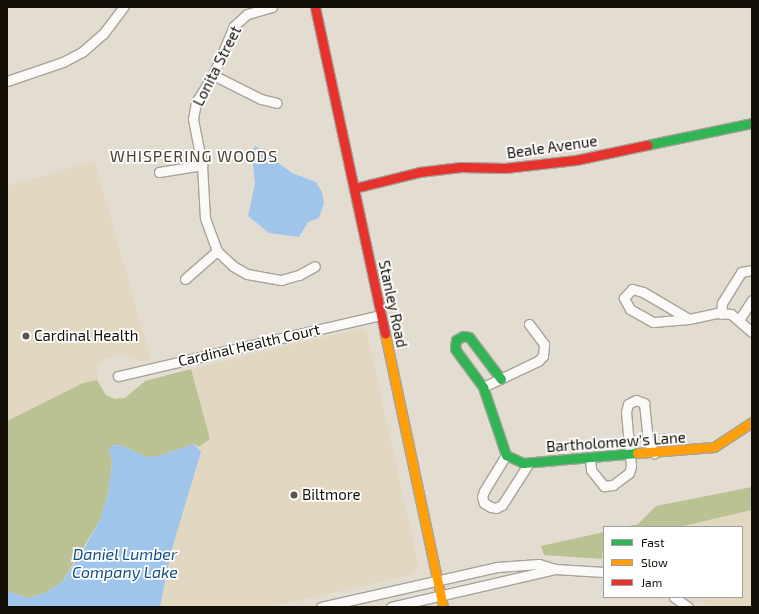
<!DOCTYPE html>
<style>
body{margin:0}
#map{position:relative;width:759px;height:614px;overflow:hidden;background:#e3ddd1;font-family:"Exo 2",sans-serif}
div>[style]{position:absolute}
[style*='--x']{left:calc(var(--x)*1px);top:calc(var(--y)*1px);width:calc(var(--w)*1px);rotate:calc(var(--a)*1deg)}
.built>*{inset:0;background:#e2d8c2}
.forest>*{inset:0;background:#bac294}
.water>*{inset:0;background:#a0c5ea}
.roads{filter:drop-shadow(1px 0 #a7a399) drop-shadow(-1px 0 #a7a399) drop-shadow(0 1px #a7a399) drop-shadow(0 -1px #a7a399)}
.street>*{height:9px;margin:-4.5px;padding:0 4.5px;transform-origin:4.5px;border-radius:4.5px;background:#fbfaf8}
.fast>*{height:9px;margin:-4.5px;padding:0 4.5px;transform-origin:4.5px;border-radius:4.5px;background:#30b455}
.slow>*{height:9px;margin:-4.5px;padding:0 4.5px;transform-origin:4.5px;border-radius:4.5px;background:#ff9f0a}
.jam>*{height:9px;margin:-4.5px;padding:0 4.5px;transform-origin:4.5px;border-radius:4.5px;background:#e5322d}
.dots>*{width:11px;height:11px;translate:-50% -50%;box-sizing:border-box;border:2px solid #fff;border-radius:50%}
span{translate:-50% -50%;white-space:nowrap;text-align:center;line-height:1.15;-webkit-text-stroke:3.5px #fff;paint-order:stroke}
.street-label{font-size:15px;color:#130f07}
.poi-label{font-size:15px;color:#130f07}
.left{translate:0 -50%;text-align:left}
.neighbourhood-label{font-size:16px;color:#4d4430;letter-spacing:1px}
.water-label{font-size:16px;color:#134f82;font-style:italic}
.frame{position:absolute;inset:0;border:8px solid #130f07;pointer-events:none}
.legend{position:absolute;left:603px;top:526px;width:140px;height:72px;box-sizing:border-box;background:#fff;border:1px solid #a19f9c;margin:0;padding:5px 7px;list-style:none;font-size:12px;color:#130f07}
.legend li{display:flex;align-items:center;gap:8px;height:20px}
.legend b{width:20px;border:1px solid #a19f9c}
</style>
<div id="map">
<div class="built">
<i style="clip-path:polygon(95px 161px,151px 360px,138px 361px,122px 354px,104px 359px,98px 365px,97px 380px,83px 383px,7px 421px,7px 186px)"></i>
<i style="clip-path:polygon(362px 328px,368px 336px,419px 566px,416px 571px,412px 575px,269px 607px,160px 607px,171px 552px,201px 453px,199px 447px,210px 439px,191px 369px)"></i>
<i style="clip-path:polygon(752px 510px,752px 607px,709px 607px,696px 597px,742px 597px,742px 527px,679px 527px)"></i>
</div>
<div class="forest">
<i style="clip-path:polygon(191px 369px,210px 439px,199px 447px,194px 444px,158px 456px,146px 457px,123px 446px,113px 445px,109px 449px,112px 462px,108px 493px,100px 520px,62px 582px,43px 594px,28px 598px,7px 591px,7px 421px,83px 383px,97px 380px,106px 395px,115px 399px,125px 398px,145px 381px)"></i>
<i style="clip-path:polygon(752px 487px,752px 510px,679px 527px,624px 527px,638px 524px,656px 506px)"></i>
<i style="clip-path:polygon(604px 532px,602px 559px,544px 555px,541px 546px)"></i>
</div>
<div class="water">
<i style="clip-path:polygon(255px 146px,292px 173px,316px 182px,322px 192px,324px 203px,319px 218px,308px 222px,299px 237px,269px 233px,248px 216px,255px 184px,252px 154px)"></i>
<i style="clip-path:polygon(194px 444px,201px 452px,171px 552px,160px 607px,7px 607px,7px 591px,28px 598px,43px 594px,62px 582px,82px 552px,100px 520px,108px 493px,112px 462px,109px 449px,113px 445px,123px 446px,146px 457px,158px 456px)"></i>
</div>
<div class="roads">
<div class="street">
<i style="--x:272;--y:7;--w:26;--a:164"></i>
<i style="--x:247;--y:14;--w:18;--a:137"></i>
<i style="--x:234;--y:26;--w:53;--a:113.2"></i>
<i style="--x:213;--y:75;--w:32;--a:122"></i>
<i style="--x:196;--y:102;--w:17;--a:100"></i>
<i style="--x:193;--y:119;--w:47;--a:78.9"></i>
<i style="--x:202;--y:165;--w:53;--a:86.8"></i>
<i style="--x:205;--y:218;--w:35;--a:70"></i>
<i style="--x:217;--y:251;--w:22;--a:43"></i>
<i style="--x:233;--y:266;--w:16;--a:30"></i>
<i style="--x:247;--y:274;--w:35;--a:10"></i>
<i style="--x:281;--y:280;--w:19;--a:-16"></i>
<i style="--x:299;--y:275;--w:18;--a:-29"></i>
<i style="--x:213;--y:75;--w:54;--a:26.6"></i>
<i style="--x:261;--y:99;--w:16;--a:14"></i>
<i style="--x:7;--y:81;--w:59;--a:-18.7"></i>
<i style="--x:63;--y:62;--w:21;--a:-28"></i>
<i style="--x:82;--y:52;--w:28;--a:-41"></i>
<i style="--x:103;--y:34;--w:34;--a:-53"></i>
<i style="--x:159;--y:172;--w:44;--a:-9.2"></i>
<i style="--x:185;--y:279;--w:43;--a:-41.2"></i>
<i style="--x:632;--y:289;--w:11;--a:15"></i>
<i style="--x:643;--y:292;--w:53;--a:30.4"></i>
<i style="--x:689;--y:319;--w:36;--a:175"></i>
<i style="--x:653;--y:322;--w:26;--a:-151"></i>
<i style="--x:630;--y:309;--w:13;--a:-119"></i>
<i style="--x:624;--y:298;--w:12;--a:-48"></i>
<i style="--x:721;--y:314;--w:11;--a:-85"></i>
<i style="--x:722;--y:303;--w:36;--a:-58"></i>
<i style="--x:741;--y:272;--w:11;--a:-10"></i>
<i style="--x:689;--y:319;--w:29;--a:-12"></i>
<i style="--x:717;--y:313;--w:14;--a:4"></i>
<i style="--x:731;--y:314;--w:28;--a:41"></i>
<i style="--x:739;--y:320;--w:24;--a:-57"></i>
<i style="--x:118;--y:376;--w:270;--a:-13.1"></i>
<i style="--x:483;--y:387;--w:61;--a:-25.3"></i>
<i style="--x:538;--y:361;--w:7;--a:-45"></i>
<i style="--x:543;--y:356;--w:12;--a:-85"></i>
<i style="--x:544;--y:344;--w:25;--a:-127"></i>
<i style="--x:506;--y:455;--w:42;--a:121.4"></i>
<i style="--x:484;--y:491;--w:6;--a:108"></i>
<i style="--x:482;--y:497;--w:6;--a:72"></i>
<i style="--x:484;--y:503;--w:8;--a:30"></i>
<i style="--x:491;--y:507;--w:5;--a:11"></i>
<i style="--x:496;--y:508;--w:7;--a:-27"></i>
<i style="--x:502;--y:505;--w:50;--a:-57.3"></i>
<i style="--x:590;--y:458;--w:12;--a:85"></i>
<i style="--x:591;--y:470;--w:21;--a:51"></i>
<i style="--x:604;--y:486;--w:9;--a:-6"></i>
<i style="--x:613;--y:485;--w:20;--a:-37"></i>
<i style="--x:629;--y:473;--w:7;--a:-74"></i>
<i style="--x:631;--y:466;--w:54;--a:-95.3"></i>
<i style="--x:626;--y:412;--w:8;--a:-76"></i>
<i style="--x:628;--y:404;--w:9;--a:-27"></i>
<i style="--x:636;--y:400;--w:9;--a:21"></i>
<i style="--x:644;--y:403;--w:39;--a:84"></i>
<i style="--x:648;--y:442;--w:13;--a:61"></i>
<i style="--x:674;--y:597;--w:17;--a:36"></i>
<i style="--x:321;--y:607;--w:180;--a:-12.8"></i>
<i style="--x:497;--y:567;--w:42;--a:-4.1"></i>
<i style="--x:539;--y:564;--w:17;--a:17"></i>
<i style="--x:555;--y:569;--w:49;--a:3.5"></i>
<i style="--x:391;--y:607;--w:168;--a:-13"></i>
</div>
<div class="fast">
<i style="--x:647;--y:145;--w:107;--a:-11.8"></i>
<i style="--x:501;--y:379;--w:53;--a:-127.3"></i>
<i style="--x:469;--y:337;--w:6;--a:-171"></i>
<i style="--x:463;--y:336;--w:8;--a:150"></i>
<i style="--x:456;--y:340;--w:9;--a:96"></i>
<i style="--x:455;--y:349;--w:47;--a:53.6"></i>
<i style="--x:483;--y:387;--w:72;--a:71.3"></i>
<i style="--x:506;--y:455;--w:19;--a:25"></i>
<i style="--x:523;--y:463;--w:114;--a:-5"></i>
</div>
<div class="slow">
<i style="--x:385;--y:334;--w:279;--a:78"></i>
<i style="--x:637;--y:453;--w:77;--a:-4.5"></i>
<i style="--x:714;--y:447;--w:45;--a:-33.3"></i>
</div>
<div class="jam">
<i style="--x:315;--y:7;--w:334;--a:77.9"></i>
<i style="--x:355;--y:188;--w:66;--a:-14"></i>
<i style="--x:419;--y:172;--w:42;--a:-6.8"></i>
<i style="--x:461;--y:167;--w:44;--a:1.3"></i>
<i style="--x:505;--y:168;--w:71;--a:-6.4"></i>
<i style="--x:576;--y:160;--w:73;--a:-11.9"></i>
</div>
</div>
<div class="dots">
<i style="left:26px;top:336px;background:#5c574e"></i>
<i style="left:294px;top:495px;background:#5c574e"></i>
</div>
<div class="street-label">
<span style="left:217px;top:66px;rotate:-63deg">Lonita Street</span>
<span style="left:552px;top:147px;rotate:-8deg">Beale Avenue</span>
<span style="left:393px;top:304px;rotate:78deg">Stanley Road</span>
<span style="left:249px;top:345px;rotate:-13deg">Cardinal Health Court</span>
<span style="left:616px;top:442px;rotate:-4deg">Bartholomew's Lane</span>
</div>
<div class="poi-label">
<span class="left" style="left:34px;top:336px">Cardinal Health</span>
<span class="left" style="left:302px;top:495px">Biltmore</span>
</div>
<div class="neighbourhood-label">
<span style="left:194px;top:156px">WHISPERING WOODS</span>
</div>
<div class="water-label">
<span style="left:125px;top:563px">Daniel Lumber<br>Company Lake</span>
</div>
<div class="frame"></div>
<ul class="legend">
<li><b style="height:5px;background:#30b455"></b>Fast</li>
<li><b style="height:5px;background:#ff9f0a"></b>Slow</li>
<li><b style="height:5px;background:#e5322d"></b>Jam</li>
</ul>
</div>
